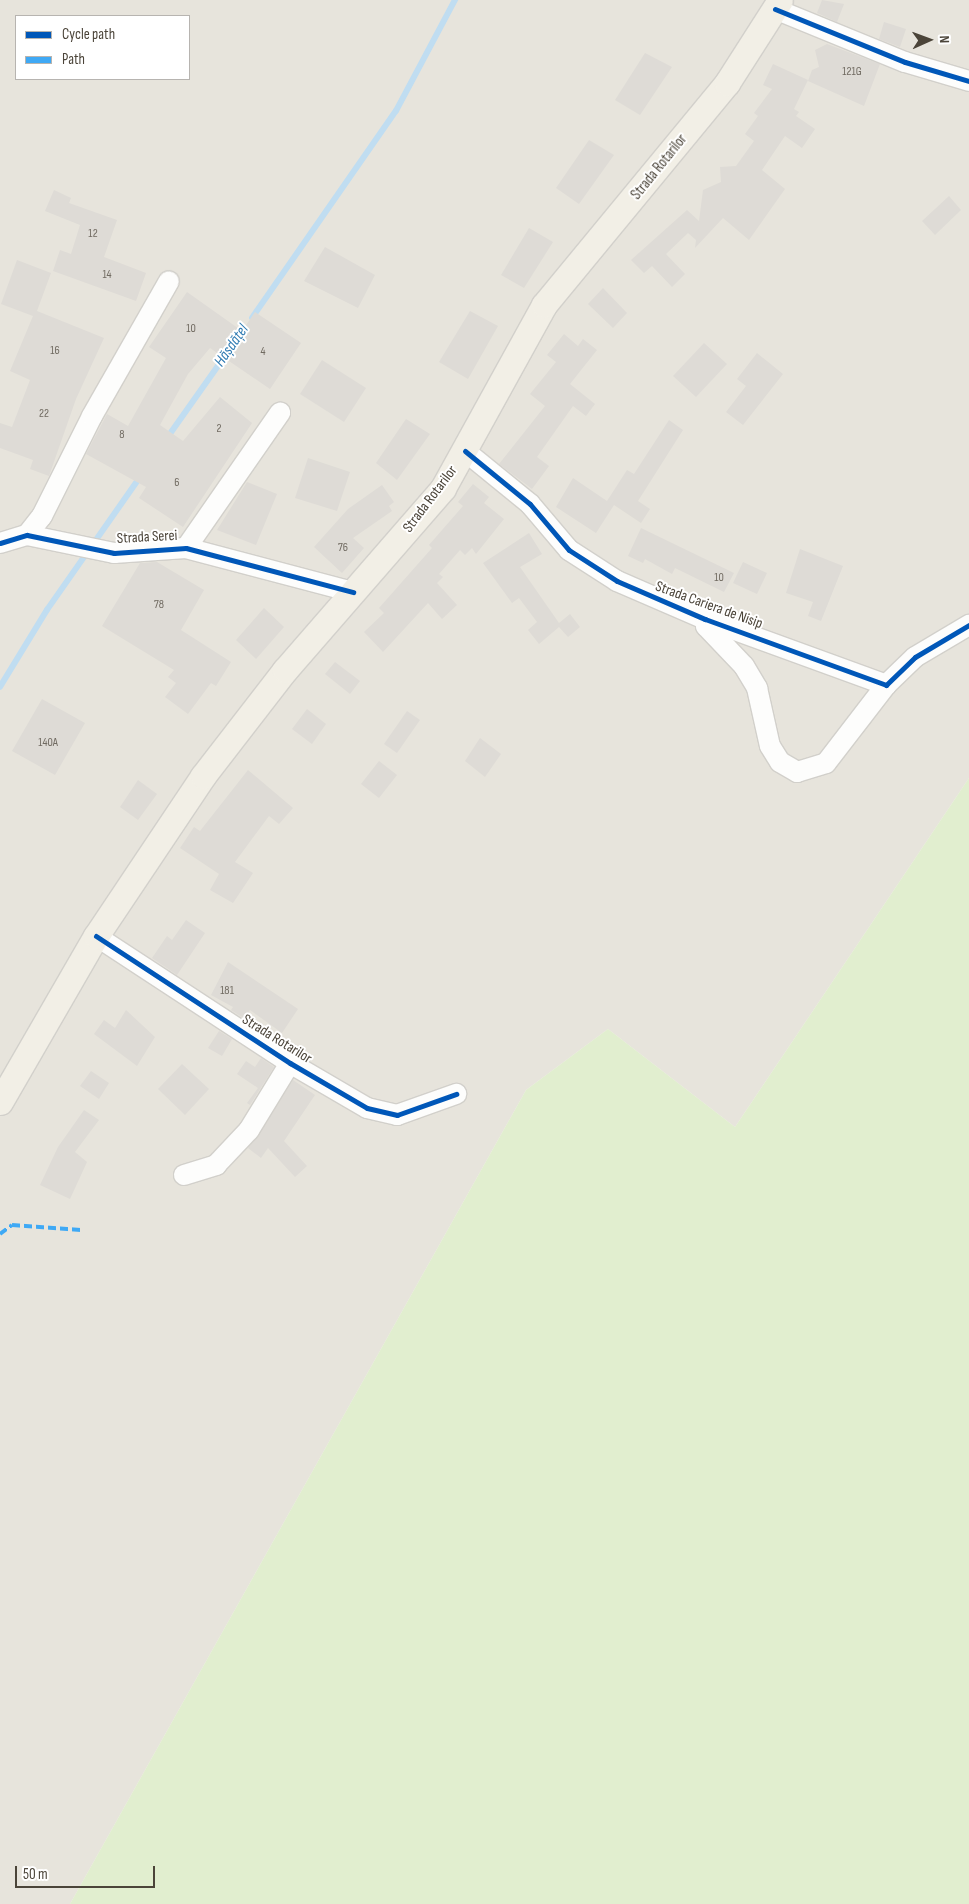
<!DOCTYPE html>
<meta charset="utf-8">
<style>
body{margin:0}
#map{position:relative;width:969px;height:1904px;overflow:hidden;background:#f4f2ee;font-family:"Sofia Sans Condensed",sans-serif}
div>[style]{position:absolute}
.residential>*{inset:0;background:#e7e4dc}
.green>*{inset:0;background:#e1eecf}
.stream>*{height:5.5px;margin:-2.75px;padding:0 2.75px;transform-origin:2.75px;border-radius:2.75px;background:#c0ddf1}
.building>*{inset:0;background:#dedbd6}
.roads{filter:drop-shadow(1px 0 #d2d0cb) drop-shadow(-1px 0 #d2d0cb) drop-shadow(0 1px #d2d0cb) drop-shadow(0 -1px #d2d0cb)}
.minor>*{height:20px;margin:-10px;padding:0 10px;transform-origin:10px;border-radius:10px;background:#fdfdfc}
.major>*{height:25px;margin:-12.5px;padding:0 12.5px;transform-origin:12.5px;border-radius:12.5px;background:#f2efe6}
.quiet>*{height:4px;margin-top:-2px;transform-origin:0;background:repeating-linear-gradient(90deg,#3fa9f5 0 8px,transparent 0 12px)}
.cycleway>*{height:5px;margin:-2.5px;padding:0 2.5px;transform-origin:2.5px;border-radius:2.5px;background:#0057b8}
span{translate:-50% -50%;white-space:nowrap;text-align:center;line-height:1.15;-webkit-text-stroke:4px #fff;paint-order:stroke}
.number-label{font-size:12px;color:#706a61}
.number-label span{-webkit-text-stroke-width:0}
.street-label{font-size:15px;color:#4b4439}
.water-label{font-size:16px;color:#2e7ab2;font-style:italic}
.legend{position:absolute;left:15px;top:15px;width:175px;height:65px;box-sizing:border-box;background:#fff;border:1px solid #b7b4b0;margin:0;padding:6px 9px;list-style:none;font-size:15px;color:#4b4439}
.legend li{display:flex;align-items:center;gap:10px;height:25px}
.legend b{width:25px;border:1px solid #b7b4b0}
.north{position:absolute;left:904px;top:15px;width:50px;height:50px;-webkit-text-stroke:4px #fff;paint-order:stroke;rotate:88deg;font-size:14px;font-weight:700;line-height:20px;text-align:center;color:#4b4439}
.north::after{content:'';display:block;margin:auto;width:18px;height:22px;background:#4b4439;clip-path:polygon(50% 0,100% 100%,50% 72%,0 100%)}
.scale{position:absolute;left:15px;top:1866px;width:140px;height:22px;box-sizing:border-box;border:2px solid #4b4439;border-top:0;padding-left:6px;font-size:15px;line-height:18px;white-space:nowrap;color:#4b4439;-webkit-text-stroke:4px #fff;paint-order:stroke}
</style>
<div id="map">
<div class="residential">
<i style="clip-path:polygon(evenodd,0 0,969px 0,969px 778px,735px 1127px,608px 1029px,526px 1090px,70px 1904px,0 1904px,0 0,16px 16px,189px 16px,189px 79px,16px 79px,16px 16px)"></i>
</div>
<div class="green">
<i style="clip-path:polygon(969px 778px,969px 1904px,70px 1904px,526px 1090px,608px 1029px,735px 1127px)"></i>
</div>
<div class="stream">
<i style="left:252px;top:318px;width:252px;rotate:-55.2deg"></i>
<i style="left:396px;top:111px;width:126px;rotate:-62deg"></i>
<i style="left:167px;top:438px;width:105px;rotate:-54.7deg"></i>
<i style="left:0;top:687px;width:90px;rotate:-58.6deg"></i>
<i style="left:47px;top:610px;width:162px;rotate:-55deg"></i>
</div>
<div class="building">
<i style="clip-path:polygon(822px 0,844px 4px,837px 22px,817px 13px)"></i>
<i style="clip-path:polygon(884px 22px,906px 29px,900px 47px,879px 39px)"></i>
<i style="clip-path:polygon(827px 44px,880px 64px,864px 106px,808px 81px,812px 70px,819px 67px,815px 50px)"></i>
<i style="clip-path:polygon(645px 53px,672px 67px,640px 115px,615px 100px)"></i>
<i style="clip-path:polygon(773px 64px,808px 80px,794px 109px,799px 112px,796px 116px,815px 129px,802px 148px,785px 136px,762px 170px,785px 189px,749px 240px,723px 218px,695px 248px,696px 240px,688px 233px,666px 254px,685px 274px,672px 287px,652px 266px,644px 273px,631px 260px,687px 210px,699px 221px,703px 190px,721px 182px,720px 167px,736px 166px,754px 141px,745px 134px,758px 116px,754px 113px,772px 89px,763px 85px)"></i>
<i style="clip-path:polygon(589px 140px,614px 155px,579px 204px,556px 188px)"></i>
<i style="clip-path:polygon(54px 190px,71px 198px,69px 203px,117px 220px,104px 257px,146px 273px,136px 301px,53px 271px,60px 250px,71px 254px,80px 225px,45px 211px)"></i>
<i style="clip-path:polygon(949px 196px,961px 210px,935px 235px,922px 221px)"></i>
<i style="clip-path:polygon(529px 228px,553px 242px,524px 288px,501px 275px)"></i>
<i style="clip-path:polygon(325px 247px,375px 275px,358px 308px,304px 281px)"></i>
<i style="clip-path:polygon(17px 260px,51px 273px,37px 311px,104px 338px,76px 399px,49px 476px,30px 469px,33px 460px,0 448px,0 423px,12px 427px,30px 380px,10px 371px,33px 316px,1px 304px)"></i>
<i style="clip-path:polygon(603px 288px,627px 313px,613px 328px,588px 304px)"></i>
<i style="clip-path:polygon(187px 292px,242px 331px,255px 312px,301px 343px,270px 389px,210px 348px,188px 374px,160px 425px,183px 441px,220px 397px,252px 423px,183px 527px,139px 498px,146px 487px,86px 454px,107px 414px,128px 426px,166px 358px,149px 347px)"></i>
<i style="clip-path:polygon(470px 311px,498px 326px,468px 379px,439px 362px)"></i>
<i style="clip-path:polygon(564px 334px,578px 346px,583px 339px,597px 350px,570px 384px,595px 404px,586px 416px,573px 406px,537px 457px,549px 466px,532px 489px,499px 464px,545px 406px,530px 394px,556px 362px,547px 355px)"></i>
<i style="clip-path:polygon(704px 343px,727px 364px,696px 397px,673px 376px)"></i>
<i style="clip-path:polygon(757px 353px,783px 374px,743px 425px,726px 412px,746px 386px,737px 379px)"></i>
<i style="clip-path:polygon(322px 360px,366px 388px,344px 422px,300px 394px)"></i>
<i style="clip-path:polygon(406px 419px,430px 434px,397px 480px,376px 463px)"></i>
<i style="clip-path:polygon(669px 420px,683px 430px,638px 501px,650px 509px,641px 523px,614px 505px,596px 533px,556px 507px,573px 478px,607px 501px,627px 470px,634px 474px)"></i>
<i style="clip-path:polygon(308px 458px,350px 472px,337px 511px,295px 498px)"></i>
<i style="clip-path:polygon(247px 482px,277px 494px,256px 545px,217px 530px)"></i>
<i style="clip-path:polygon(473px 484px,489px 497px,484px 503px,504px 519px,476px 554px,472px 548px,465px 555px,460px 550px,439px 574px,443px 577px,437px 583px,457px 605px,442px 619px,428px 603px,383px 652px,364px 632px,384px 613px,379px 608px,432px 548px,429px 545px,463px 506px,458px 502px)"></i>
<i style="clip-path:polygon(382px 485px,394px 502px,389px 506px,392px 511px,353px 538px,364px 548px,342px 573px,314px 547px,348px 509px)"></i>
<i style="clip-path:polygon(641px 528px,734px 573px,724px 592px,675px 568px,672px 574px,645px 559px,643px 563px,628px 556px)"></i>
<i style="clip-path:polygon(529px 533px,542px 554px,520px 567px,559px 623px,570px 614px,580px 627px,568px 637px,559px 627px,539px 644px,528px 630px,537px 622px,519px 598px,512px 603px,483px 563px)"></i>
<i style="clip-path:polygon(800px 549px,843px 566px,821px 621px,808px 616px,813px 602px,786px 593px)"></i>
<i style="clip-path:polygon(157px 562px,204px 590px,181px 630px,231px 662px,216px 686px,211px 683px,188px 714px,165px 697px,176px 683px,168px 677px,174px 670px,102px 626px,140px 563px)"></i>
<i style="clip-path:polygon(743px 562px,767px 573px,757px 594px,733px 583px)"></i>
<i style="clip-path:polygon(264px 608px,284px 627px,256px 659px,236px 640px)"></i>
<i style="clip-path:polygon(335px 662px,360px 681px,350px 694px,325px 674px)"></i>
<i style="clip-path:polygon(42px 699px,85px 723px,55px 775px,12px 751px)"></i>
<i style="clip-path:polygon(307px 709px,326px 724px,312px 744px,292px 729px)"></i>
<i style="clip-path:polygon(407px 711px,420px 720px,397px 753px,384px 744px)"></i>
<i style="clip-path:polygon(480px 738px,501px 754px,485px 777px,465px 761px)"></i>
<i style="clip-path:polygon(379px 761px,397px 775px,379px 798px,361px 784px)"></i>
<i style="clip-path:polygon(248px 770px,293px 808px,279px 824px,269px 816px,235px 862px,253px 873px,233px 903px,210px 890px,219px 874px,180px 848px,194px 827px,200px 831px)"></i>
<i style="clip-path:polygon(138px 780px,157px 794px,138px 820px,120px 807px)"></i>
<i style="clip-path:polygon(186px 920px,205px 933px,177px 975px,152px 958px,167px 936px,172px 940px)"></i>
<i style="clip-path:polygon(228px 962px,298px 1009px,282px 1033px,250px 1010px,245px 1019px,231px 1010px,233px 1007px,211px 995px)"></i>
<i style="clip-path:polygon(126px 1010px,155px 1037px,137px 1066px,94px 1034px,104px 1020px,115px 1028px)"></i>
<i style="clip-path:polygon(219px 1031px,232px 1039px,222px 1056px,208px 1048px)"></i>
<i style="clip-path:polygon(261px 1058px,274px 1067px,250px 1105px,247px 1103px,258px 1088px,237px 1074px,246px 1061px,255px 1067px)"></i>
<i style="clip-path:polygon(182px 1064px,209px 1089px,185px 1115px,158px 1089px)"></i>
<i style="clip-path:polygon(91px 1071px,109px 1083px,99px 1099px,80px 1086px)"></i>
<i style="clip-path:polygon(293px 1080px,315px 1095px,284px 1141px,307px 1166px,295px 1177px,268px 1148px,261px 1158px,248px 1148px)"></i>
<i style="clip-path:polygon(84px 1110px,99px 1120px,75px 1152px,87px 1162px,70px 1199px,40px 1185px,58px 1147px)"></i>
</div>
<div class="roads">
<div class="minor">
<i style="left:775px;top:9px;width:140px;rotate:22.2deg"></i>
<i style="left:905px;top:62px;width:67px;rotate:16.5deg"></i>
<i style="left:465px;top:451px;width:84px;rotate:39.2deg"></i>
<i style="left:530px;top:504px;width:60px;rotate:49.7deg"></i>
<i style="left:569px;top:550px;width:57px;rotate:32.9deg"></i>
<i style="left:617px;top:581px;width:96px;rotate:23.4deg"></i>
<i style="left:705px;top:619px;width:193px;rotate:20deg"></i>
<i style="left:886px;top:685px;width:40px;rotate:-44deg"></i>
<i style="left:915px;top:657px;width:63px;rotate:-30.7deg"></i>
<i style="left:27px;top:535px;width:24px;rotate:-52deg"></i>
<i style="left:42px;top:516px;width:112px;rotate:-63.4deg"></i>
<i style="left:92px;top:416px;width:155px;rotate:-60.3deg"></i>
<i style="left:0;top:543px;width:28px;rotate:-17deg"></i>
<i style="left:27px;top:535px;width:89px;rotate:11.7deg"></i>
<i style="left:114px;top:553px;width:72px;rotate:-4deg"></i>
<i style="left:186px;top:548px;width:173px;rotate:14.8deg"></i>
<i style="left:186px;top:548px;width:165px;rotate:-55.2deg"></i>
<i style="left:705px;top:619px;width:7px;rotate:82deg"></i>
<i style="left:706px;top:626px;width:55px;rotate:46.5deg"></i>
<i style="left:744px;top:666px;width:26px;rotate:59deg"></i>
<i style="left:757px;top:688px;width:59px;rotate:77.4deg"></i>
<i style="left:770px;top:746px;width:19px;rotate:58deg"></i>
<i style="left:780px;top:762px;width:20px;rotate:30deg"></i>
<i style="left:797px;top:772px;width:30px;rotate:-17deg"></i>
<i style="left:826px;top:763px;width:98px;rotate:-52.4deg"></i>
<i style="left:96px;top:936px;width:232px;rotate:33.2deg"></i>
<i style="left:290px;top:1063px;width:89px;rotate:30.3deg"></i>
<i style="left:367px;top:1108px;width:31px;rotate:13deg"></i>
<i style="left:397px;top:1115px;width:63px;rotate:-19.6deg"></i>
<i style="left:184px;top:1175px;width:34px;rotate:-17deg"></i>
<i style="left:216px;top:1165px;width:48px;rotate:-46.7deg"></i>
<i style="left:249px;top:1130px;width:79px;rotate:-58.5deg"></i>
</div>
<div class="major">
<i style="left:0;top:1102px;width:192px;rotate:-60deg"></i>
<i style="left:96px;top:936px;width:192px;rotate:-56.2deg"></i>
<i style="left:203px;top:776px;width:134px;rotate:-52.3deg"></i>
<i style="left:285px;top:670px;width:241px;rotate:-49deg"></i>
<i style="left:443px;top:488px;width:209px;rotate:-61.1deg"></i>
<i style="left:544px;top:305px;width:288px;rotate:-50.5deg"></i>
<i style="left:727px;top:83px;width:98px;rotate:-57.4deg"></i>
</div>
</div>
<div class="quiet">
<i style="left:0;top:1234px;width:15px;rotate:-37deg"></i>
<i style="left:12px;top:1225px;width:69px;rotate:4.1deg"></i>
</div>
<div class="cycleway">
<i style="left:775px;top:9px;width:140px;rotate:22.2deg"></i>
<i style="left:905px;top:62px;width:67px;rotate:16.5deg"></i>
<i style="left:465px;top:451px;width:84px;rotate:39.2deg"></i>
<i style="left:530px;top:504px;width:60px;rotate:49.7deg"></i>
<i style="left:569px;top:550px;width:57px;rotate:32.9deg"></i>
<i style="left:617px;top:581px;width:96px;rotate:23.4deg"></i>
<i style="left:705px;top:619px;width:193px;rotate:20deg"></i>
<i style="left:886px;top:685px;width:40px;rotate:-44deg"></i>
<i style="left:915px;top:657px;width:63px;rotate:-30.7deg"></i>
<i style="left:0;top:543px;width:28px;rotate:-17deg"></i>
<i style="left:27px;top:535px;width:89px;rotate:11.7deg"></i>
<i style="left:114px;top:553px;width:72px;rotate:-4deg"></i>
<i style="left:186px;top:548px;width:173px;rotate:14.8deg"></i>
<i style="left:96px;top:936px;width:232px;rotate:33.2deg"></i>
<i style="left:290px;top:1063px;width:89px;rotate:30.3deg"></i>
<i style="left:367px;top:1108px;width:31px;rotate:13deg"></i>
<i style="left:397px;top:1115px;width:63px;rotate:-19.6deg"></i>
</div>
<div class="number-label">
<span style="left:852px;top:72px">121G</span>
<span style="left:93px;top:234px">12</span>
<span style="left:107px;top:275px">14</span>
<span style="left:191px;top:329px">10</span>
<span style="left:55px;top:351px">16</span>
<span style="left:263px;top:352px">4</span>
<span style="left:44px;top:414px">22</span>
<span style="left:219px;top:429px">2</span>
<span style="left:122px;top:435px">8</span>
<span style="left:177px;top:483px">6</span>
<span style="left:343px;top:548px">76</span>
<span style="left:719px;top:578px">10</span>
<span style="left:159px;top:605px">78</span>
<span style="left:48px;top:743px">140A</span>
<span style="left:227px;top:991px">181</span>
</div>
<div class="street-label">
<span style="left:659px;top:167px;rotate:-51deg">Strada Rotarilor</span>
<span style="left:430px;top:499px;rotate:-53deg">Strada Rotarilor</span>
<span style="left:147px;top:537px;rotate:-3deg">Strada Serei</span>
<span style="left:709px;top:605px;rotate:20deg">Strada Cariera de Nisip</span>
<span style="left:277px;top:1039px;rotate:32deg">Strada Rotarilor</span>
</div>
<div class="water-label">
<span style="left:232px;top:346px;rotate:-55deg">Hășdățel</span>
</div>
<ul class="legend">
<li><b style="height:6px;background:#0057b8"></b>Cycle path</li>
<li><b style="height:6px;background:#3fa9f5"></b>Path</li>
</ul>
<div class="north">N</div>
<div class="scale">50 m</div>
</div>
